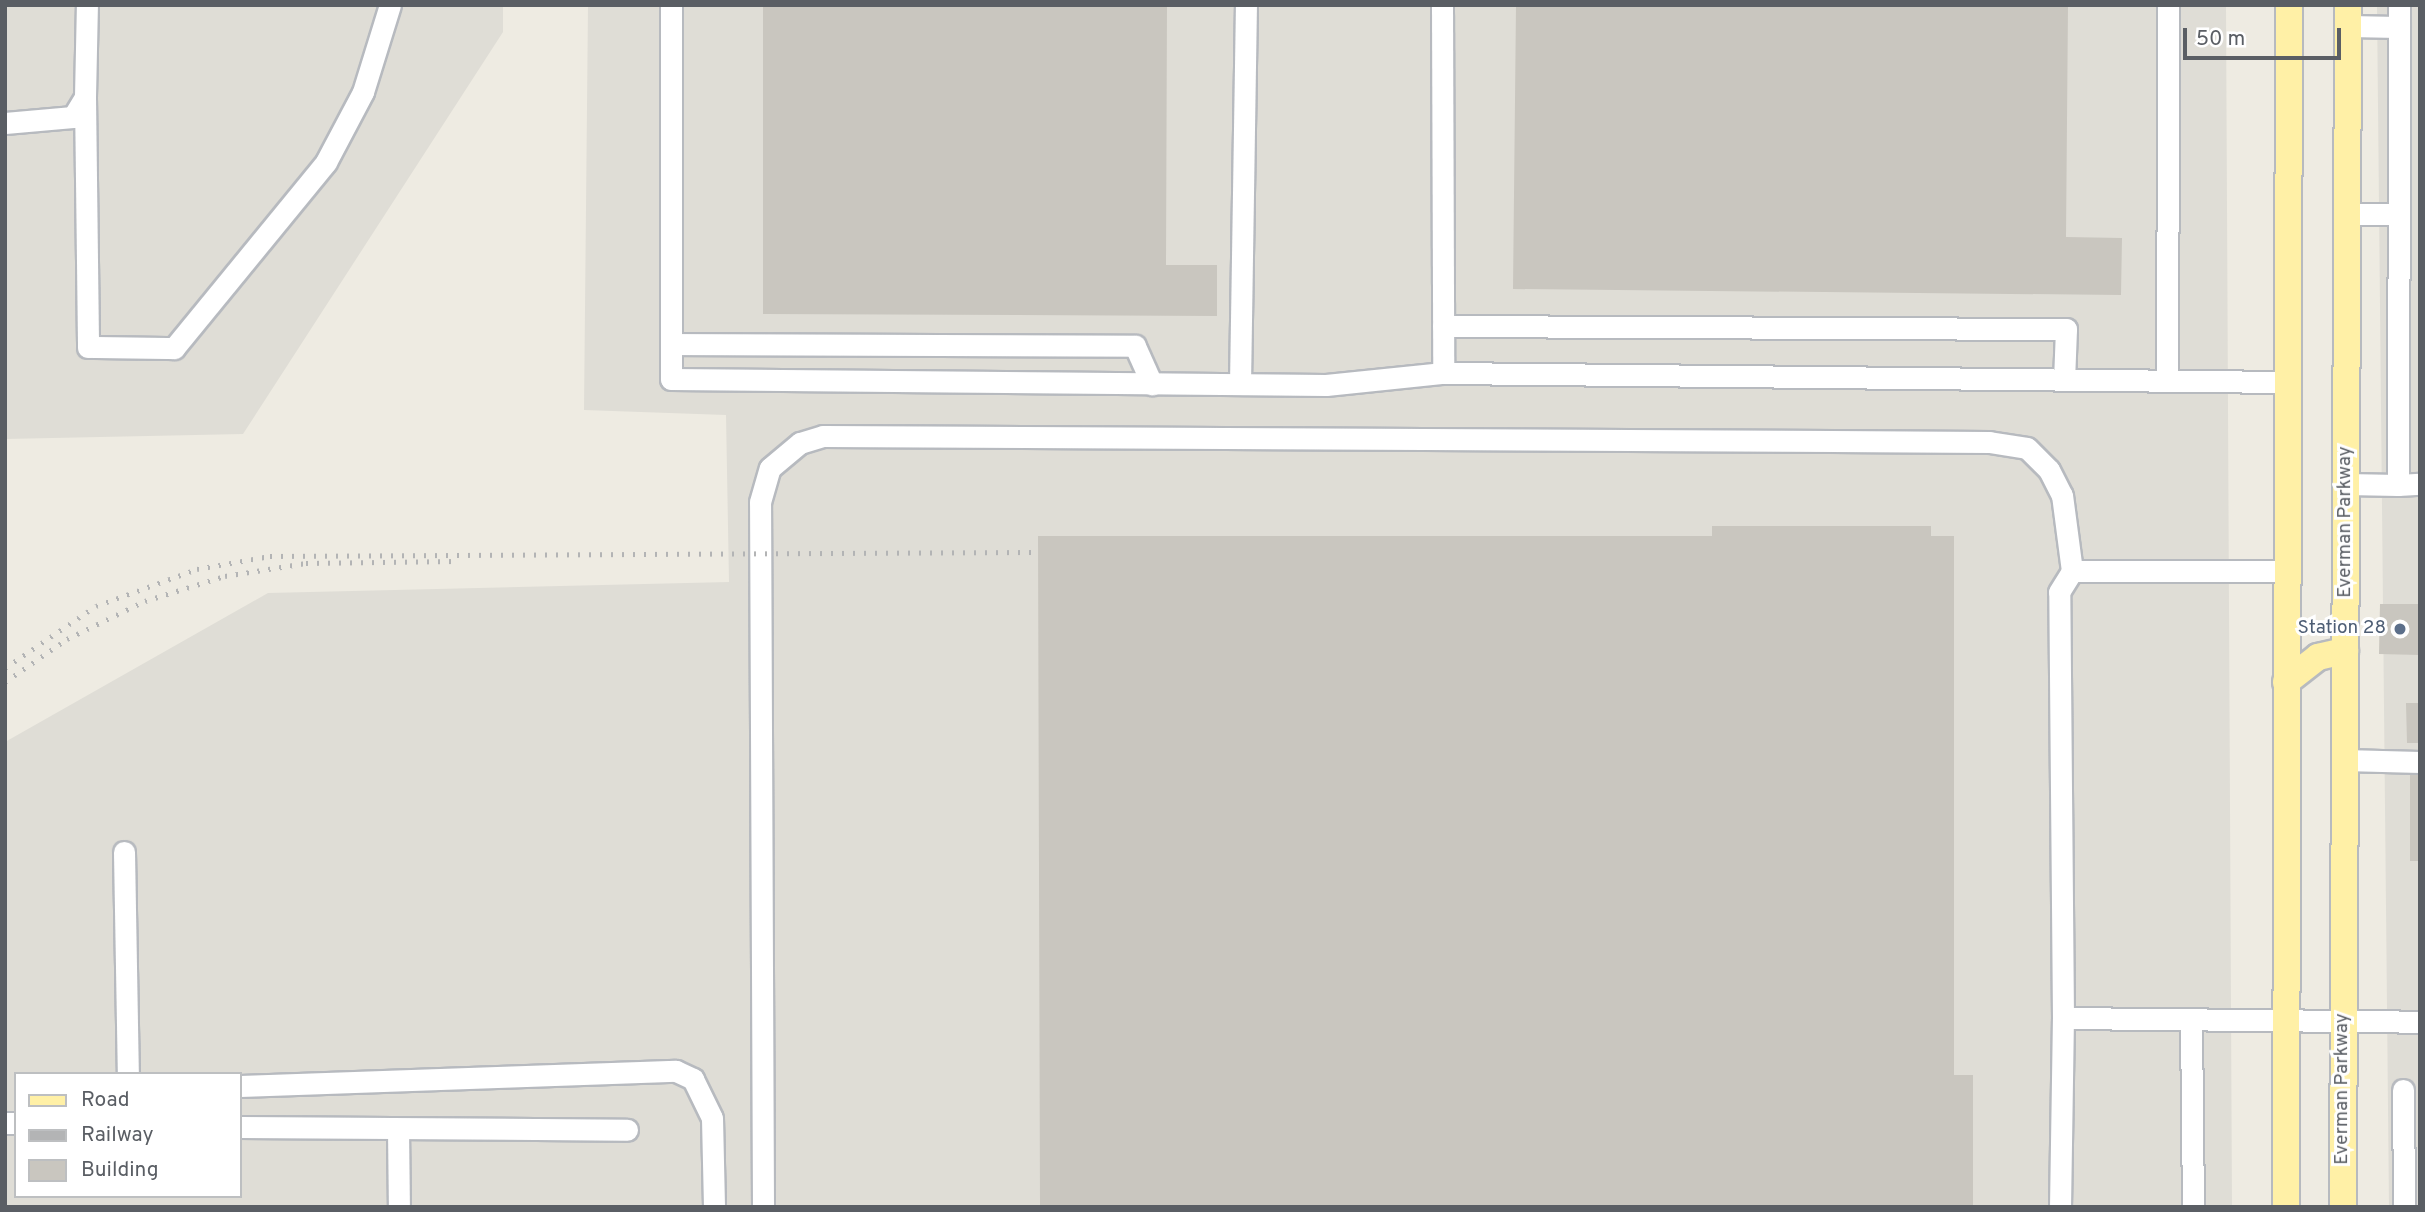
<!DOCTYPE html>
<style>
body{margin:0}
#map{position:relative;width:2425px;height:1212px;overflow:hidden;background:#eeebe2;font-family:Overpass,sans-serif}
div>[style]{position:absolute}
.industrial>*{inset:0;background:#dfddd6}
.building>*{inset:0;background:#c9c6bf}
.roads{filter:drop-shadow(2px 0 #b7babf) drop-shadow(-2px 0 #b7babf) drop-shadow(0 2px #b7babf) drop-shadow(0 -2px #b7babf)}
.minor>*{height:21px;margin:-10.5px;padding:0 10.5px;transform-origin:10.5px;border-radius:10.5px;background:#fff}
.major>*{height:26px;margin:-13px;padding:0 13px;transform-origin:13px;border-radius:13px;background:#fff0a6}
.rail>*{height:5px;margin-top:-2.5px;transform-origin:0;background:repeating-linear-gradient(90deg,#b3b4b5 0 2px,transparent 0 11px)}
.dots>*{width:19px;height:19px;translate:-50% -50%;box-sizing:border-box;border:4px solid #fff;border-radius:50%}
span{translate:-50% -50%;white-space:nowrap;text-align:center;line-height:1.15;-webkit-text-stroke:6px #fff;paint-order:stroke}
.street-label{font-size:19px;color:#5a5e64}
.service-label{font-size:19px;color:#4e5e75}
.right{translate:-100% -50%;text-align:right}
.frame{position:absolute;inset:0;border:7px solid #5a5e64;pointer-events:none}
.legend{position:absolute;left:14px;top:1072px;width:228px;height:126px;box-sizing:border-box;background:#fff;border:2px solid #bdbfc1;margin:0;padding:9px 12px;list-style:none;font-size:21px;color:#5a5e64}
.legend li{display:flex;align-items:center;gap:14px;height:35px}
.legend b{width:35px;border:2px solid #bdbfc1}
.scale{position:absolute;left:2183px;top:28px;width:158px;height:32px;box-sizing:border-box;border:4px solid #5a5e64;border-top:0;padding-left:9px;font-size:21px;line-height:24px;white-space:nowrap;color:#5a5e64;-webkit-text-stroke:5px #fff;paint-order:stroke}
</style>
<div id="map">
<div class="industrial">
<i style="clip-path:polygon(5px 5px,503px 5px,503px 32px,243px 434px,5px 439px)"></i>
<i style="clip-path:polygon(evenodd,588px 5px,2226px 5px,2232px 1207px,5px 1207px,5px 742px,268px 593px,729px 582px,726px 415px,584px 410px,588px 5px,16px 1074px,240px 1074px,240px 1196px,16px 1196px,16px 1074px)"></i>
<i style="clip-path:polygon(2377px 5px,2420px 5px,2420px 1207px,2389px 1207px)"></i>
</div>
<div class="building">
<i style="clip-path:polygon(763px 5px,1167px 5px,1166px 265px,1217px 265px,1217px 316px,763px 314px)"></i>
<i style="clip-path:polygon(1516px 5px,2068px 5px,2066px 237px,2122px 238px,2121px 295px,1513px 289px)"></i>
<i style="clip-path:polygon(1712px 526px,1931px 526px,1931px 536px,1954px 536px,1954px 1075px,1973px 1075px,1973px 1207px,1040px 1207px,1038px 536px,1712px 536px)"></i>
<i style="clip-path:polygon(2380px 604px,2420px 604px,2420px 655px,2379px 654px)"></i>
<i style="clip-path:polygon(2406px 703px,2420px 703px,2420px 743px,2407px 743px)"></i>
<i style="clip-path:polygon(2410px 771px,2420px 771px,2420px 861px,2410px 861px)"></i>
</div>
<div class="roads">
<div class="minor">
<i style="left:671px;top:5px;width:374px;rotate:90deg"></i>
<i style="left:671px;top:379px;width:655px;rotate:0.52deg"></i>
<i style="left:1326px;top:385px;width:118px;rotate:-5.9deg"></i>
<i style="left:1442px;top:5px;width:368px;rotate:89.8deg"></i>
<i style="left:1443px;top:373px;width:844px;rotate:0.61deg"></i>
<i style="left:2399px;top:5px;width:480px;rotate:90.1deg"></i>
<i style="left:2398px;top:485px;width:22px;rotate:-3deg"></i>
<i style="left:2348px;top:26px;width:51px;rotate:1.1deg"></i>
<i style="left:85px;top:97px;width:250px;rotate:89.3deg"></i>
<i style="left:88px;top:347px;width:86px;rotate:0.7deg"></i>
<i style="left:174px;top:348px;width:240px;rotate:-50.7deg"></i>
<i style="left:326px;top:162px;width:79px;rotate:-62.1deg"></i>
<i style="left:363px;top:92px;width:91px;rotate:-72.8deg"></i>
<i style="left:5px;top:123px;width:68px;rotate:-5deg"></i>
<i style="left:73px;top:117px;width:23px;rotate:-59deg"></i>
<i style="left:85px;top:97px;width:92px;rotate:-88.8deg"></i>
<i style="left:2347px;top:214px;width:52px"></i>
<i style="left:1443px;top:326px;width:623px;rotate:0.28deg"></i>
<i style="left:2066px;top:329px;width:51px;rotate:92.2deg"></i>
<i style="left:671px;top:344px;width:464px;rotate:0.2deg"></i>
<i style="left:1135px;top:346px;width:42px;rotate:65.9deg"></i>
<i style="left:2167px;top:381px;width:376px;rotate:-89.8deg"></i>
<i style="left:1240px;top:384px;width:379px;rotate:-89.1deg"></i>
<i style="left:2346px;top:484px;width:52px;rotate:1.1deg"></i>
<i style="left:2345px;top:760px;width:75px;rotate:1.5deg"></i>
<i style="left:124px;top:852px;width:222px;rotate:89deg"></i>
<i style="left:2063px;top:1018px;width:426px;rotate:-90.5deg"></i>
<i style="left:2059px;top:592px;width:25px;rotate:-58deg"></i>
<i style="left:2191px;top:1020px;width:187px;rotate:89.4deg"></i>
<i style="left:240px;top:1086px;width:436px;rotate:-2deg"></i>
<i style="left:676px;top:1071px;width:19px;rotate:25deg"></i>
<i style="left:693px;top:1079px;width:43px;rotate:64deg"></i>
<i style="left:712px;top:1118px;width:89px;rotate:88.7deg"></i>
<i style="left:2403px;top:1090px;width:117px;rotate:89.5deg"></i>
<i style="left:5px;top:1123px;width:11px"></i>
<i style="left:240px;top:1127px;width:387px;rotate:0.4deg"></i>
<i style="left:398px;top:1130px;width:77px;rotate:89.3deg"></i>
<i style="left:763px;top:1207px;width:705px;rotate:-90.24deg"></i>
<i style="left:760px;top:502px;width:35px;rotate:-74deg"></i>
<i style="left:770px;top:468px;width:39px;rotate:-40deg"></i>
<i style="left:800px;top:443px;width:24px;rotate:-17deg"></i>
<i style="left:823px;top:436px;width:1166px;rotate:0.29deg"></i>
<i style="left:1989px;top:442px;width:38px;rotate:9deg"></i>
<i style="left:2027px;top:448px;width:31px;rotate:45deg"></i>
<i style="left:2049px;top:470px;width:28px;rotate:63deg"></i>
<i style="left:2062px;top:495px;width:77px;rotate:82.5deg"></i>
<i style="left:2072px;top:571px;width:215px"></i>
<i style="left:2060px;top:1207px;width:189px;rotate:-89.1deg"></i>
<i style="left:2063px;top:1018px;width:357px;rotate:0.6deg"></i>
</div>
<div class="major">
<i style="left:2286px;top:682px;width:41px;rotate:-38deg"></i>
<i style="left:2318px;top:657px;width:28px;rotate:-13deg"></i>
<i style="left:2286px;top:1207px;width:1202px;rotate:-89.86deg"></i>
<i style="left:2343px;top:1207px;width:1202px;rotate:-89.76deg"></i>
</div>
</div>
<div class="rail">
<i style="left:5px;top:668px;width:110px;rotate:-34.3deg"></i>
<i style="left:96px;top:606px;width:108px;rotate:-20.1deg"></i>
<i style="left:197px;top:569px;width:74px;rotate:-10.1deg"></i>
<i style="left:270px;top:556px;width:764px;rotate:-0.3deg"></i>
<i style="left:5px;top:682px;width:75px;rotate:-34.7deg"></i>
<i style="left:67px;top:639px;width:87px;rotate:-26deg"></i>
<i style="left:145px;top:601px;width:84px;rotate:-17.4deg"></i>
<i style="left:225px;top:576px;width:82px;rotate:-9.1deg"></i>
<i style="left:306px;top:563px;width:151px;rotate:-0.8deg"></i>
</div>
<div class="dots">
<i style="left:2400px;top:629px;background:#5c6f8a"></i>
</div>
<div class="street-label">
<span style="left:2346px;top:522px;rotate:-90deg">Everman Parkway</span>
<span style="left:2343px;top:1089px;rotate:-90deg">Everman Parkway</span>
</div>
<div class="service-label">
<span class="right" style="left:2386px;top:629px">Station 28</span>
</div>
<div class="frame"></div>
<ul class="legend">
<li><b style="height:9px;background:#fff0a6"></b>Road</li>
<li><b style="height:9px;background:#b3b4b5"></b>Railway</li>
<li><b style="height:19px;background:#c9c6bf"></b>Building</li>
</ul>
<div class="scale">50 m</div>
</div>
